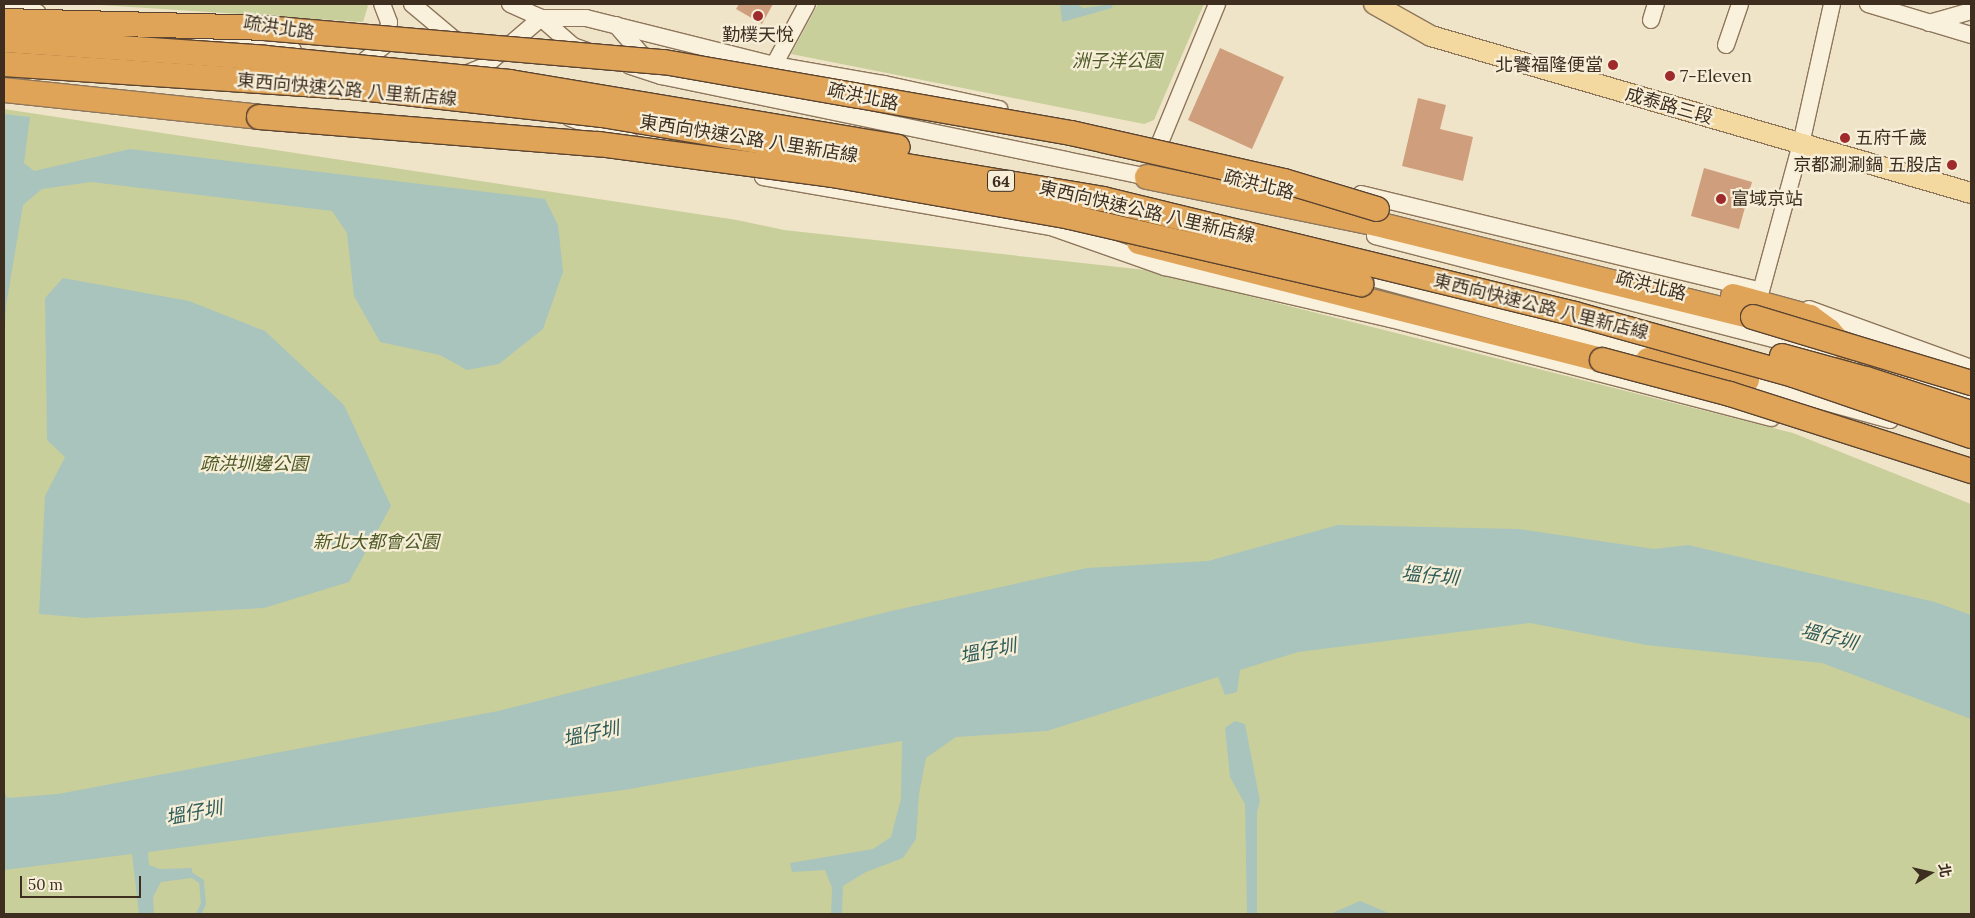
<!DOCTYPE html>
<meta charset="utf-8">
<style>
body{margin:0}
#map{position:relative;width:1975px;height:918px;overflow:hidden;background:#f0e4c8;font-family:Lora,"Noto Sans TC",serif}
div>[style]{position:absolute}
.green>*{inset:0;background:#c9cf9b}
.water>*{inset:0;background:#a9c4bc}
.stream>*{height:5px;margin:-2.5px;padding:0 2.5px;transform-origin:2.5px;border-radius:2.5px;background:#a9c4bc}
.building>*{inset:0;background:#cf9f7d}
.roads{filter:drop-shadow(1px 0 #8d765c) drop-shadow(-1px 0 #8d765c) drop-shadow(0 1px #8d765c) drop-shadow(0 -1px #8d765c)}
.minor>*{height:16px;margin:-8px;padding:0 8px;transform-origin:8px;border-radius:8px;background:#faf1dc}
.major>*{height:20px;margin:-10px;padding:0 10px;transform-origin:10px;border-radius:10px;background:#f3d9a0}
.highway>*{height:24px;margin:-12px;padding:0 12px;transform-origin:12px;border-radius:12px;background:#e0a458}
.bridges{filter:drop-shadow(1px 0 #5b4430) drop-shadow(-1px 0 #5b4430) drop-shadow(0 1px #5b4430) drop-shadow(0 -1px #5b4430)}
.highway-bridge>*{height:24px;margin:-12px;padding:0 12px;transform-origin:12px;border-radius:12px;background:#e0a458}
.dots>*{width:14px;height:14px;translate:-50% -50%;box-sizing:border-box;border:2px solid #f7eed8;border-radius:50%}
span{translate:-50% -50%;white-space:nowrap;text-align:center;line-height:1.15;-webkit-text-stroke:4.5px #f7eed8;paint-order:stroke}
.shield-label span{padding:1px 4px;background:#f7eed8;border:1px solid;border-radius:4px;-webkit-text-stroke-width:0}
.shield-label{font-size:16px;color:#3d2e20;font-weight:700}
.street-label{font-size:18px;color:#3d2e20}
.poi-label{font-size:18px;color:#3d2e20}
.right{translate:-100% -50%;text-align:right}
.left{translate:0 -50%;text-align:left}
.park-label{font-size:18px;color:#4d5a26;font-style:italic}
.water-label{font-size:19px;color:#2f5d5a;font-style:italic}
.frame{position:absolute;inset:0;border:5px solid #3d2e20;pointer-events:none}
.north{position:absolute;left:1905px;top:848px;width:50px;height:50px;-webkit-text-stroke:4px #f7eed8;paint-order:stroke;rotate:80deg;font-size:14px;font-weight:700;line-height:20px;text-align:center;color:#3d2e20}
.north::after{content:'';display:block;margin:auto;width:18px;height:22px;background:#3d2e20;clip-path:polygon(50% 0,100% 100%,50% 72%,0 100%)}
.scale{position:absolute;left:20px;top:876px;width:121px;height:22px;box-sizing:border-box;border:2px solid #3d2e20;border-top:0;padding-left:6px;font-size:15px;line-height:18px;white-space:nowrap;color:#3d2e20;-webkit-text-stroke:4px #f7eed8;paint-order:stroke}
</style>
<div id="map">
<div class="green">
<i style="clip-path:polygon(84px 4px,366px 4px,368px 6px,363px 22px)"></i>
<i style="clip-path:polygon(818px 4px,1204px 4px,1154px 120px,1144px 124px,791px 54px)"></i>
<i style="clip-path:polygon(4px 109px,737px 220px,784px 230px,1146px 270px,1793px 433px,1971px 504px,1971px 914px,4px 914px)"></i>
</div>
<div class="water">
<i style="clip-path:polygon(1060px 4px,1077px 4px,1083px 8px,1113px 4px,1112px 8px,1062px 22px)"></i>
<i style="clip-path:polygon(4px 114px,30px 117px,24px 163px,34px 171px,130px 149px,545px 199px,558px 225px,563px 272px,543px 329px,499px 364px,467px 370px,440px 355px,380px 342px,354px 296px,347px 233px,332px 211px,91px 182px,42px 189px,23px 205px,6px 306px,4px 343px)"></i>
<i style="clip-path:polygon(63px 278px,189px 301px,265px 331px,344px 405px,391px 506px,349px 582px,264px 608px,86px 618px,39px 614px,45px 496px,65px 457px,47px 440px,45px 298px)"></i>
<i style="clip-path:polygon(1338px 525px,1519px 529px,1654px 549px,1688px 545px,1935px 602px,1971px 615px,1971px 719px,1822px 663px,1646px 645px,1530px 623px,1298px 652px,1240px 670px,1237px 692px,1225px 695px,1218px 677px,1047px 731px,956px 737px,926px 758px,919px 794px,916px 839px,903px 858px,866px 872px,843px 886px,842px 914px,831px 914px,832px 888px,825px 870px,792px 872px,790px 863px,873px 849px,891px 837px,901px 799px,902px 741px,624px 790px,148px 852px,149px 865px,160px 869px,192px 868px,192px 878px,161px 882px,153px 897px,154px 914px,139px 914px,132px 854px,4px 870px,4px 791px,7px 798px,58px 794px,498px 711px,891px 611px,1087px 568px,1208px 561px)"></i>
<i style="clip-path:polygon(1235px 721px,1245px 724px,1260px 801px,1257px 812px,1257px 914px,1247px 914px,1245px 804px,1230px 777px,1225px 728px)"></i>
<i style="clip-path:polygon(1360px 901px,1391px 914px,1330px 914px)"></i>
</div>
<div class="stream">
<i style="left:192px;top:875px;width:11px;rotate:34deg"></i>
<i style="left:201px;top:881px;width:22px;rotate:85deg"></i>
<i style="left:203px;top:903px;width:12px;rotate:114deg"></i>
</div>
<div class="building">
<i style="clip-path:polygon(739px 4px,773px 4px,762px 24px,736px 9px)"></i>
<i style="clip-path:polygon(1220px 48px,1284px 77px,1252px 149px,1188px 120px)"></i>
<i style="clip-path:polygon(1418px 98px,1446px 105px,1440px 129px,1473px 137px,1463px 181px,1402px 166px)"></i>
<i style="clip-path:polygon(1704px 168px,1752px 182px,1739px 229px,1691px 216px)"></i>
</div>
<div class="roads">
<div class="minor">
<i style="left:6px;top:4px;width:4px;rotate:117deg"></i>
<i style="left:4px;top:8px;width:34px;rotate:8deg"></i>
<i style="left:412px;top:4px;width:64px;rotate:39.9deg"></i>
<i style="left:510px;top:4px;width:34px;rotate:24deg"></i>
<i style="left:541px;top:18px;width:43px;rotate:41.2deg"></i>
<i style="left:573px;top:46px;width:15px;rotate:20deg"></i>
<i style="left:1868px;top:4px;width:108px;rotate:16.8deg"></i>
<i style="left:1651px;top:20px;width:17px;rotate:-73deg"></i>
<i style="left:1929px;top:23px;width:44px;rotate:-15.9deg"></i>
<i style="left:616px;top:25px;width:50px;rotate:49deg"></i>
<i style="left:198px;top:35px;width:96px;rotate:9deg"></i>
<i style="left:1726px;top:45px;width:43px;rotate:-71.1deg"></i>
<i style="left:363px;top:62px;width:29px;rotate:-38deg"></i>
<i style="left:386px;top:44px;width:22px;rotate:-82deg"></i>
<i style="left:389px;top:22px;width:19px;rotate:-111deg"></i>
<i style="left:774px;top:65px;width:69px;rotate:-61.6deg"></i>
<i style="left:630px;top:66px;width:33px;rotate:18deg"></i>
<i style="left:661px;top:76px;width:508px;rotate:11.71deg"></i>
<i style="left:463px;top:75px;width:24px;rotate:-22deg"></i>
<i style="left:485px;top:66px;width:74px;rotate:-40.6deg"></i>
<i style="left:541px;top:18px;width:45px"></i>
<i style="left:586px;top:18px;width:194px;rotate:14deg"></i>
<i style="left:774px;top:65px;width:112px;rotate:9.8deg"></i>
<i style="left:884px;top:84px;width:118px;rotate:12.3deg"></i>
<i style="left:570px;top:118px;width:65px;rotate:20.7deg"></i>
<i style="left:1159px;top:145px;width:152px;rotate:-67.6deg"></i>
<i style="left:763px;top:177px;width:295px;rotate:9.9deg"></i>
<i style="left:1054px;top:228px;width:118px;rotate:19.4deg"></i>
<i style="left:1165px;top:267px;width:232px;rotate:13deg"></i>
<i style="left:1391px;top:319px;width:393px;rotate:14.6deg"></i>
<i style="left:1361px;top:194px;width:403px;rotate:13.6deg"></i>
<i style="left:1375px;top:236px;width:493px;rotate:14.5deg"></i>
<i style="left:1350px;top:272px;width:323px;rotate:15.2deg"></i>
<i style="left:1761px;top:291px;width:152px;rotate:-74.8deg"></i>
<i style="left:1801px;top:144px;width:143px;rotate:-77.5deg"></i>
<i style="left:1809px;top:309px;width:172px;rotate:20deg"></i>
<i style="left:1738px;top:378px;width:158px;rotate:15.4deg"></i>
<i style="left:1916px;top:378px;width:58px;rotate:18.1deg"></i>
</div>
<div class="major">
<i style="left:1374px;top:4px;width:65px;rotate:29.3deg"></i>
<i style="left:1431px;top:36px;width:562px;rotate:16.21deg"></i>
</div>
<div class="highway">
<i style="left:4px;top:90px;width:256px;rotate:6deg"></i>
<i style="left:1147px;top:177px;width:231px;rotate:11.5deg"></i>
<i style="left:1373px;top:223px;width:391px;rotate:13.9deg"></i>
<i style="left:1139px;top:242px;width:478px;rotate:14.3deg"></i>
<i style="left:1733px;top:296px;width:80px;rotate:15.3deg"></i>
<i style="left:1810px;top:317px;width:24px;rotate:36deg"></i>
<i style="left:1829px;top:331px;width:25px;rotate:48deg"></i>
<i style="left:1648px;top:360px;width:101px;rotate:11.4deg"></i>
</div>
</div>
<div class="bridges">
<div class="highway-bridge">
<i style="left:4px;top:21px;width:260px;rotate:1.5deg"></i>
<i style="left:264px;top:28px;width:401px;rotate:4.9deg"></i>
<i style="left:664px;top:62px;width:413px;rotate:9.9deg"></i>
<i style="left:1071px;top:133px;width:218px;rotate:12.7deg"></i>
<i style="left:1284px;top:181px;width:97px;rotate:16.8deg"></i>
<i style="left:4px;top:40px;width:262px;rotate:3.9deg"></i>
<i style="left:265px;top:58px;width:246px;rotate:5.6deg"></i>
<i style="left:510px;top:82px;width:393px;rotate:9.5deg"></i>
<i style="left:4px;top:64px;width:358px;rotate:3.8deg"></i>
<i style="left:361px;top:88px;width:243px;rotate:6.4deg"></i>
<i style="left:602px;top:115px;width:508px;rotate:9.52deg"></i>
<i style="left:1103px;top:199px;width:486px;rotate:13.7deg"></i>
<i style="left:1575px;top:314px;width:226px;rotate:15.6deg"></i>
<i style="left:1793px;top:375px;width:188px;rotate:18.9deg"></i>
<i style="left:259px;top:117px;width:340px;rotate:4.6deg"></i>
<i style="left:598px;top:144px;width:237px;rotate:7.5deg"></i>
<i style="left:833px;top:175px;width:241px;rotate:10deg"></i>
<i style="left:1070px;top:217px;width:299px;rotate:13deg"></i>
<i style="left:1753px;top:317px;width:228px;rotate:16.8deg"></i>
<i style="left:1782px;top:356px;width:87px;rotate:15.3deg"></i>
<i style="left:1866px;top:379px;width:110px;rotate:17.9deg"></i>
<i style="left:1602px;top:360px;width:132px;rotate:14.9deg"></i>
<i style="left:1730px;top:394px;width:253px;rotate:17.7deg"></i>
</div>
</div>
<div class="dots">
<i style="left:758px;top:16px;background:#9e2a2b"></i>
<i style="left:1613px;top:65px;background:#9e2a2b"></i>
<i style="left:1670px;top:76px;background:#9e2a2b"></i>
<i style="left:1845px;top:138px;background:#9e2a2b"></i>
<i style="left:1952px;top:165px;background:#9e2a2b"></i>
<i style="left:1721px;top:199px;background:#9e2a2b"></i>
</div>
<div class="shield-label">
<span style="left:1001px;top:181px">64</span>
</div>
<div class="street-label">
<span style="left:279px;top:28px;rotate:9deg">疏洪北路</span>
<span style="left:347px;top:90px;rotate:5deg">東西向快速公路 八里新店線</span>
<span style="left:863px;top:97px;rotate:12deg">疏洪北路</span>
<span style="left:1669px;top:106px;rotate:16deg">成泰路三段</span>
<span style="left:749px;top:139px;rotate:9deg">東西向快速公路 八里新店線</span>
<span style="left:1259px;top:185px;rotate:14deg">疏洪北路</span>
<span style="left:1147px;top:212px;rotate:13deg">東西向快速公路 八里新店線</span>
<span style="left:1651px;top:286px;rotate:14deg">疏洪北路</span>
<span style="left:1541px;top:307px;rotate:14deg">東西向快速公路 八里新店線</span>
</div>
<div class="poi-label">
<span style="left:758px;top:35px">勤樸天悅</span>
<span class="right" style="left:1603px;top:65px">北饕福隆便當</span>
<span class="left" style="left:1680px;top:76px">7-Eleven</span>
<span class="left" style="left:1855px;top:138px">五府千歲</span>
<span class="right" style="left:1942px;top:165px">京都涮涮鍋 五股店</span>
<span class="left" style="left:1731px;top:199px">富域京站</span>
</div>
<div class="park-label">
<span style="left:1117px;top:61px">洲子洋公園</span>
<span style="left:254px;top:464px">疏洪圳邊公園</span>
<span style="left:376px;top:542px">新北大都會公園</span>
</div>
<div class="water-label">
<span style="left:1430px;top:576px;rotate:5deg">塭仔圳</span>
<span style="left:1829px;top:637px;rotate:14deg">塭仔圳</span>
<span style="left:988px;top:651px;rotate:-11deg">塭仔圳</span>
<span style="left:591px;top:734px;rotate:-12deg">塭仔圳</span>
<span style="left:194px;top:813px;rotate:-11deg">塭仔圳</span>
</div>
<div class="frame"></div>
<div class="north">北</div>
<div class="scale">50 m</div>
</div>
